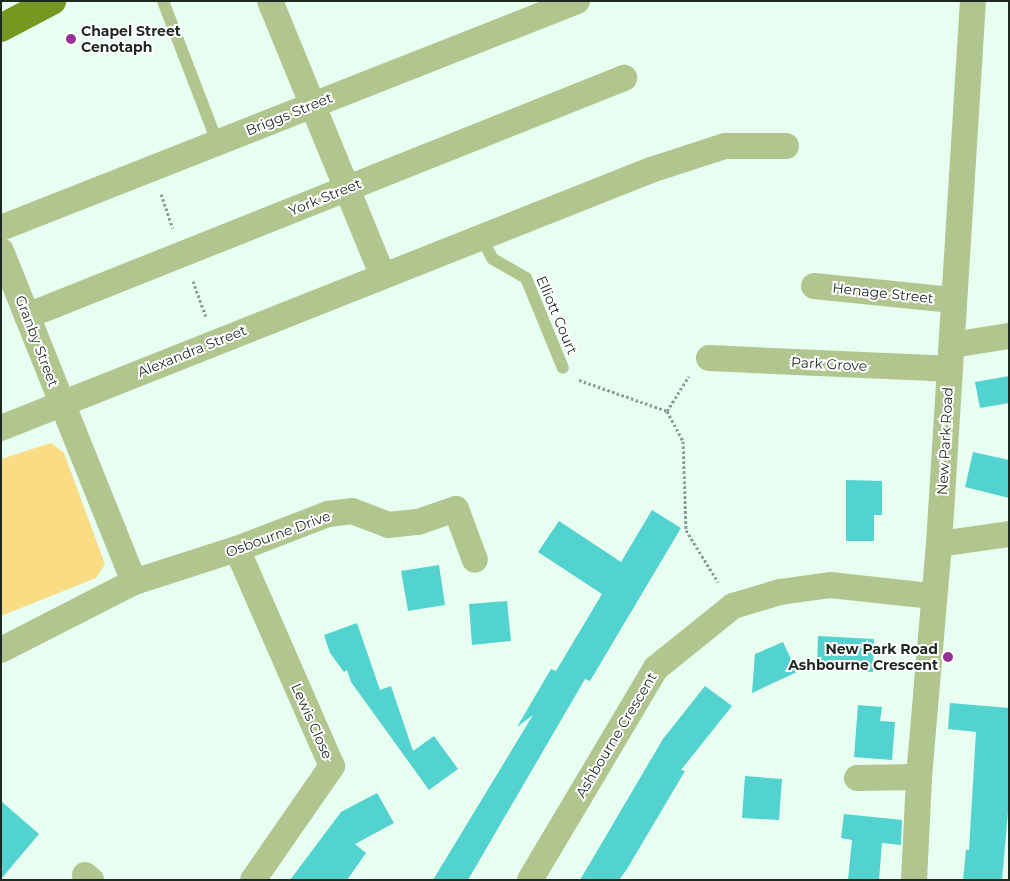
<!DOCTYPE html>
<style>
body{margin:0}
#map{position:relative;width:1010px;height:881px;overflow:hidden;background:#e7fef0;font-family:Montserrat,sans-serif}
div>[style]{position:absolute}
.green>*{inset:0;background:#fadc85}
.building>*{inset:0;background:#53d3cf}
.path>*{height:3px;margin-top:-1.5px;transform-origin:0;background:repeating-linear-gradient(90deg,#8b9c91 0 2.5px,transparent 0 5px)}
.lane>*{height:12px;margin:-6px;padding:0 6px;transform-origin:6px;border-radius:6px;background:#b1c58e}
.street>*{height:26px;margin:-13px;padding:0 13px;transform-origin:13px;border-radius:13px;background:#b1c58e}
.primary>*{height:28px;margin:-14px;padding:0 14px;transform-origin:14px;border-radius:14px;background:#779820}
.dots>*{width:14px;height:14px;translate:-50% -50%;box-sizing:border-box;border:2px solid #fff;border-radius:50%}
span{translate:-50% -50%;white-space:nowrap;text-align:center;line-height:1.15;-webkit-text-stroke:4px #fff;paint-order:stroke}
.poi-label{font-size:14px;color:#1e2922;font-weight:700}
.left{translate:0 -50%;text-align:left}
.right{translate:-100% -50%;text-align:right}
.street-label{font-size:14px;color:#1e2922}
.frame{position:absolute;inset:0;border:2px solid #1e2922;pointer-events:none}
</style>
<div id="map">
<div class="green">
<i style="clip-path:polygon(51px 443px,64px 453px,105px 564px,96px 578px,1px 616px,1px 459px)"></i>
</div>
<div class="building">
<i style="clip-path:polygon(1009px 376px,1009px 403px,980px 408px,975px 382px)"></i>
<i style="clip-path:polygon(973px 452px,1009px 460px,1009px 498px,965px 487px)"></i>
<i style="clip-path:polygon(846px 480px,882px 481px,882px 515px,874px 515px,874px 541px,846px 541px)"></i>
<i style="clip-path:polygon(652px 510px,681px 528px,590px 681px,585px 679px,468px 880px,433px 880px,533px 715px,517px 727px,551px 669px,556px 671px,602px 594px,538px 552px,559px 521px,621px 562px)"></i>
<i style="clip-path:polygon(439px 565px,445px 605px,408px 611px,401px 571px)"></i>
<i style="clip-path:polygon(507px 601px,511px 641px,472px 645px,469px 604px)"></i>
<i style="clip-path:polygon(357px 623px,380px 690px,391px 686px,413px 751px,434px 736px,458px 769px,429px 790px,351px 682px,347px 670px,344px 672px,330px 653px,324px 635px)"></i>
<i style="clip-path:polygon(818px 636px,874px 639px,873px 672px,817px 670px)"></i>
<i style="clip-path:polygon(783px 642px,797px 672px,752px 693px,755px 654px)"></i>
<i style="clip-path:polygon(705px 686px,732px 706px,681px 770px,685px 771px,627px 869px,619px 880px,580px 880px,663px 739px)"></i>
<i style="clip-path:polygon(950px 703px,1009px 708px,1009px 801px,1002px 880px,963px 880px,966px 850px,969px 850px,976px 732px,948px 729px)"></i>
<i style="clip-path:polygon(858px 705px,882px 707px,880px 721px,895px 722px,892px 760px,854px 757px)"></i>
<i style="clip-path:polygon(745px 776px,782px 779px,779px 820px,742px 818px)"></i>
<i style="clip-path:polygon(377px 793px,394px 823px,355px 844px,366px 853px,347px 880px,290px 880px,341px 812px)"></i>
<i style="clip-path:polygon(1px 801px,39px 834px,1px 879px)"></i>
<i style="clip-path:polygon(844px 814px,902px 820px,901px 845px,882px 843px,879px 880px,848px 880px,852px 840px,841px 838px)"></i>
</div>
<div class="path">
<i style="left:161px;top:194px;width:36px;rotate:71deg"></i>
<i style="left:193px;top:281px;width:38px;rotate:70deg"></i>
<i style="left:579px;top:380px;width:93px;rotate:19.4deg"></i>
<i style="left:667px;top:411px;width:34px;rotate:62deg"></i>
<i style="left:683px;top:441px;width:89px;rotate:88.1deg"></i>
<i style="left:686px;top:530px;width:61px;rotate:58.4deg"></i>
<i style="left:667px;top:411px;width:41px;rotate:-57.8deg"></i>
</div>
<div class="lane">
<i style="left:163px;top:1px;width:151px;rotate:69deg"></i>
<i style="left:480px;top:235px;width:27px;rotate:62deg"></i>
<i style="left:493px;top:259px;width:38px;rotate:30deg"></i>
<i style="left:526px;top:278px;width:97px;rotate:67.7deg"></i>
</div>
<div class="street">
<i style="left:270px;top:1px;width:295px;rotate:67.7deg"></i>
<i style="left:1px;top:228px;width:619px;rotate:-21.51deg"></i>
<i style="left:1px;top:251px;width:357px;rotate:68.1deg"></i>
<i style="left:814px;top:286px;width:139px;rotate:5.8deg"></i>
<i style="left:27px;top:316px;width:643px;rotate:-21.74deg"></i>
<i style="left:952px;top:345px;width:58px;rotate:-9deg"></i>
<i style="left:709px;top:358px;width:239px;rotate:2.6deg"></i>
<i style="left:1px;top:428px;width:699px;rotate:-21.65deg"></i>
<i style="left:651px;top:170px;width:78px;rotate:-18deg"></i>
<i style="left:725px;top:146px;width:61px"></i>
<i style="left:939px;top:544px;width:71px;rotate:-8.1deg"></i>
<i style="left:237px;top:549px;width:237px;rotate:66.4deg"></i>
<i style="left:332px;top:766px;width:139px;rotate:124.7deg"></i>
<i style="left:1px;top:650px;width:149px;rotate:-27.1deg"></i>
<i style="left:134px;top:582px;width:108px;rotate:-17.8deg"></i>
<i style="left:237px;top:549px;width:97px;rotate:-21deg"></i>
<i style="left:328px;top:514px;width:24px;rotate:-7deg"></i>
<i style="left:352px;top:511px;width:39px;rotate:21deg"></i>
<i style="left:388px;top:525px;width:30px;rotate:-6deg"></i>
<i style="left:418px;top:522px;width:40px;rotate:-18.9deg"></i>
<i style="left:456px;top:509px;width:54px;rotate:69.6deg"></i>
<i style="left:857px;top:778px;width:62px;rotate:-0.9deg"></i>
<i style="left:85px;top:875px;width:8px;rotate:40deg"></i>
<i style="left:530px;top:880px;width:247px;rotate:-59.3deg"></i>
<i style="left:656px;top:668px;width:99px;rotate:-38.8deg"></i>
<i style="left:733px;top:606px;width:49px;rotate:-16.6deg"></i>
<i style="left:780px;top:592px;width:50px;rotate:-8deg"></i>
<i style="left:830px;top:585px;width:103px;rotate:6.2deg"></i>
<i style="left:914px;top:880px;width:103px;rotate:-87.2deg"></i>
<i style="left:919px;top:777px;width:234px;rotate:-85.1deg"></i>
<i style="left:939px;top:544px;width:544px;rotate:-86.42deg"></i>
</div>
<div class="primary">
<i style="left:1px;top:28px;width:58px;rotate:-27.9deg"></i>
</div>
<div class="dots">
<i style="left:71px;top:39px;background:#963197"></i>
<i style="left:948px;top:657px;background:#963197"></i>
</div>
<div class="poi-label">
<span class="left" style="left:81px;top:39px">Chapel Street<br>Cenotaph</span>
<span class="right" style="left:938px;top:657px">New Park Road<br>Ashbourne Crescent</span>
</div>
<div class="street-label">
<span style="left:289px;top:114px;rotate:-22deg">Briggs Street</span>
<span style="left:325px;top:197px;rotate:-22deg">York Street</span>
<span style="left:883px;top:293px;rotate:6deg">Henage Street</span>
<span style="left:557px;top:315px;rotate:67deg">Elliott Court</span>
<span style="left:37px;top:341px;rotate:69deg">Granby Street</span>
<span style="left:192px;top:351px;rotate:-22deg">Alexandra Street</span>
<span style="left:829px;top:364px;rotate:3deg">Park Grove</span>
<span style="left:945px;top:441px;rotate:-87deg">New Park Road</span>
<span style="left:278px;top:534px;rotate:-20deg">Osbourne Drive</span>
<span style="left:312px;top:721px;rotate:66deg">Lewis Close</span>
<span style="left:616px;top:735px;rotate:-59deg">Ashbourne Crescent</span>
</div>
<div class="frame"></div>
</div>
